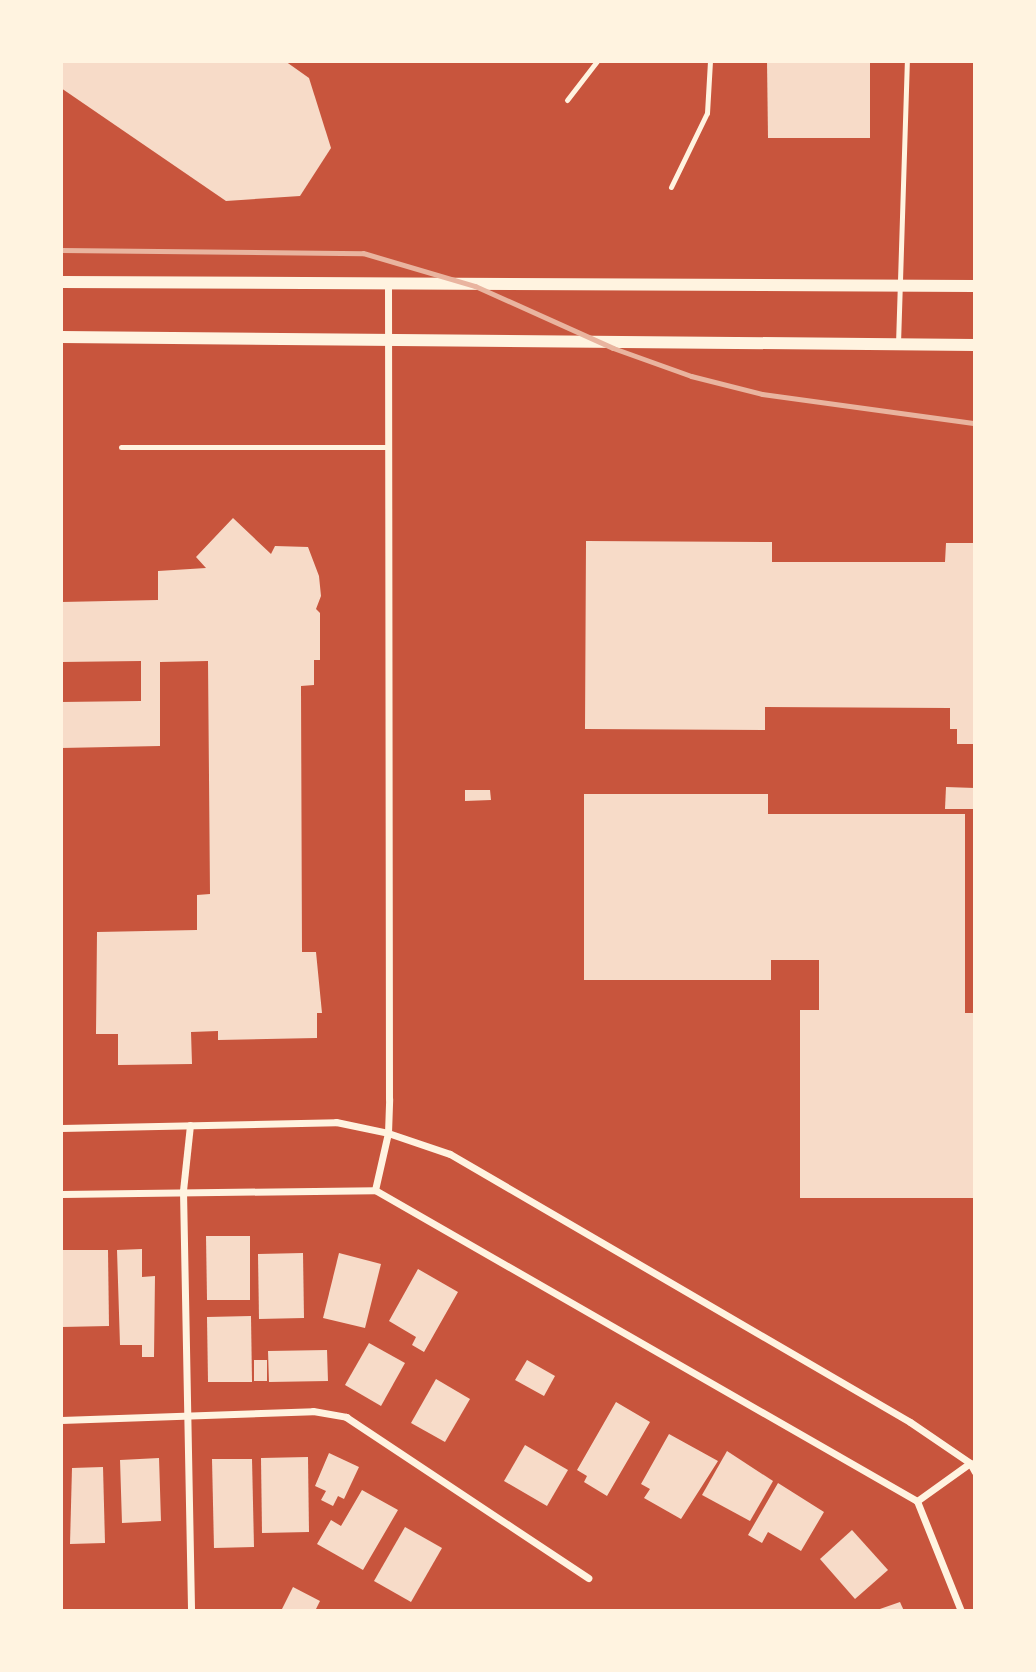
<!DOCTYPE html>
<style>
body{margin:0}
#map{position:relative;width:1036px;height:1672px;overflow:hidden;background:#c8553d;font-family:Quicksand,sans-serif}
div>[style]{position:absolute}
.building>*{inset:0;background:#f7dbc8}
.service>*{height:5px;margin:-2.5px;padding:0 2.5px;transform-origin:2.5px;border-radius:2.5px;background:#fff3e0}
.minor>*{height:7px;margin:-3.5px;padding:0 3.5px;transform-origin:3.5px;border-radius:3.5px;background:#fff3e0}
.tertiary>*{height:12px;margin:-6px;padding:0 6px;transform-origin:6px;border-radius:6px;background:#fff3e0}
.rail>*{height:5px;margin:-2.5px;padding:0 2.5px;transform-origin:2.5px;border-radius:2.5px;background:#e9b49f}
span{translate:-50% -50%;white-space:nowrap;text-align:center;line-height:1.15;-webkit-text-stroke:5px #fff3e0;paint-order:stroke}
.frame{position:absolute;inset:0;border:63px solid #fff3e0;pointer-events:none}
</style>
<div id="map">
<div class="building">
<i style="clip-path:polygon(61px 61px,285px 61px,309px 78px,331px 148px,300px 196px,226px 201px,61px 88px)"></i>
<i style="clip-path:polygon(767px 61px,870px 61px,870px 138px,768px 138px)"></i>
<i style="clip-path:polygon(233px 518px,271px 554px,275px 546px,308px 547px,319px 576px,321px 596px,316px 609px,320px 613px,320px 660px,314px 660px,314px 685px,301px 686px,302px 952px,316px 952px,322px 1013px,317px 1013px,317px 1038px,218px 1040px,218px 1031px,191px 1032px,192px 1064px,118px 1065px,118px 1034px,96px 1034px,97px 932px,197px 930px,197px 895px,210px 894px,208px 661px,160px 662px,160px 746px,61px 748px,61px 702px,141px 701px,141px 661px,61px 662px,61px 602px,158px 600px,158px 571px,206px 568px,196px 557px)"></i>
<i style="clip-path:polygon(586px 541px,772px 542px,772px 562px,945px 562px,946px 543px,975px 543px,975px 744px,957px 744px,957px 729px,950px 729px,950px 708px,765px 707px,765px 730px,585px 729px)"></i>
<i style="clip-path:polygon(946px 787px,975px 788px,974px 809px,945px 809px)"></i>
<i style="clip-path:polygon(465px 790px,490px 790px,491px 800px,465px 801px)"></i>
<i style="clip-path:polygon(584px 794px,768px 794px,768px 814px,965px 814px,965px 1013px,975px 1013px,975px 1198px,800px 1198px,800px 1010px,819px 1010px,819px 960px,771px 960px,771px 980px,584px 980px)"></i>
<i style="clip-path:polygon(206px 1236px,250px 1236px,250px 1300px,207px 1300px)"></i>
<i style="clip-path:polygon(142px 1249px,142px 1277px,155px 1276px,154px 1357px,142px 1357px,142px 1345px,120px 1345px,117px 1250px)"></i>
<i style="clip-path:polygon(61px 1250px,108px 1250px,109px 1326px,62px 1327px)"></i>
<i style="clip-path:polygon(303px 1253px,304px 1318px,259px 1319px,258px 1254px)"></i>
<i style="clip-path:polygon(339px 1253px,381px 1264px,365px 1328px,323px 1318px)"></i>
<i style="clip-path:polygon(418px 1269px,458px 1292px,424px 1352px,412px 1345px,416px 1337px,389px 1321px)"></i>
<i style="clip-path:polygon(251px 1316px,252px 1382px,208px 1382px,207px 1317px)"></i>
<i style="clip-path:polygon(369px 1343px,405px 1363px,381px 1406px,345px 1385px)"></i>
<i style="clip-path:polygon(327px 1350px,328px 1381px,269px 1382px,268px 1351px)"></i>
<i style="clip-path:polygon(254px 1360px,267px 1360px,267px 1381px,254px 1381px)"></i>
<i style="clip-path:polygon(527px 1360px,555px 1376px,544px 1396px,515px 1380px)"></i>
<i style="clip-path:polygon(436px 1379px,470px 1399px,445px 1442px,411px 1423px)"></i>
<i style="clip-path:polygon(616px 1402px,650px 1422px,607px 1496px,584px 1482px,587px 1476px,577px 1470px)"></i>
<i style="clip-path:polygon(669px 1434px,718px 1461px,681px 1519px,644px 1498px,650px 1489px,641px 1484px)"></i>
<i style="clip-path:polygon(525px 1445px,568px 1470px,547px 1506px,504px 1481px)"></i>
<i style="clip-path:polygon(727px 1451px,773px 1481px,750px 1521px,702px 1495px)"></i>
<i style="clip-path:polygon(329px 1453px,359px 1467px,344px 1499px,338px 1496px,333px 1506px,321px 1500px,326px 1491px,315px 1486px)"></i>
<i style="clip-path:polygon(308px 1457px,309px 1532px,262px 1533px,261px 1458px)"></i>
<i style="clip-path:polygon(159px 1458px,161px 1521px,122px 1523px,120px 1460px)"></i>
<i style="clip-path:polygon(212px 1459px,252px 1459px,254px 1547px,214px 1548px)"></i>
<i style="clip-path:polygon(103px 1467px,105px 1543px,70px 1544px,72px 1468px)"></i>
<i style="clip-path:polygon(778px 1483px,824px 1512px,801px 1551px,768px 1532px,762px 1543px,748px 1535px)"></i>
<i style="clip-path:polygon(362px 1490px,398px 1510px,363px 1570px,317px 1544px,331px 1520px,341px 1526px)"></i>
<i style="clip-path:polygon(405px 1527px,442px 1548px,411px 1602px,374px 1581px)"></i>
<i style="clip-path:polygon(852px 1530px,888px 1570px,855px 1599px,820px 1559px)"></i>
<i style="clip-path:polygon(293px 1587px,320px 1601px,315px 1611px,281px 1611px)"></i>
<i style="clip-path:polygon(900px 1602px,904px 1611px,877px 1611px,877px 1610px)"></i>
</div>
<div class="service">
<i style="left:567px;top:100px;width:49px;rotate:-52.4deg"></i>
<i style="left:671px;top:187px;width:82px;rotate:-64.1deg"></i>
<i style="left:707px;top:113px;width:52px;rotate:-86.7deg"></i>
<i style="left:898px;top:344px;width:283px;rotate:-88.2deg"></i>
<i style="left:121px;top:447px;width:267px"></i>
</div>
<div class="minor">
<i style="left:190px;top:1125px;width:66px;rotate:96.1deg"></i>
<i style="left:183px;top:1191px;width:420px;rotate:88.9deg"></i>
<i style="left:61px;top:1128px;width:275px;rotate:-1.2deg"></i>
<i style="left:336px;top:1122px;width:53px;rotate:11.9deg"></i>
<i style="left:388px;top:1133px;width:65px;rotate:18.7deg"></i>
<i style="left:450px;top:1154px;width:532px;rotate:30.23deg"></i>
<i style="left:910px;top:1422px;width:73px;rotate:34.3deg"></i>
<i style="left:970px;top:1463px;width:10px;rotate:61deg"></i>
<i style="left:375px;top:1190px;width:58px;rotate:-77.2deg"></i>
<i style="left:388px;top:1133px;width:34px;rotate:-88deg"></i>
<i style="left:389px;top:1099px;width:814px;rotate:-90.07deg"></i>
<i style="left:61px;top:1194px;width:314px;rotate:-0.7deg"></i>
<i style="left:375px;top:1190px;width:625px;rotate:29.85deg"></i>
<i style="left:917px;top:1501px;width:118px;rotate:68.2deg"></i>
<i style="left:61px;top:1420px;width:252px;rotate:-2deg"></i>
<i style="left:313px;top:1411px;width:34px;rotate:10deg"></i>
<i style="left:346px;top:1417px;width:291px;rotate:33.6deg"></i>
<i style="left:917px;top:1501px;width:65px;rotate:-35.6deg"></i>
</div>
<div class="tertiary">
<i style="left:61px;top:282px;width:914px;rotate:0.25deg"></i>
<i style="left:61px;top:337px;width:914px;rotate:0.5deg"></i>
</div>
<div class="rail">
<i style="left:61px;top:250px;width:302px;rotate:0.6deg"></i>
<i style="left:363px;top:253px;width:117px;rotate:16.4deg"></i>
<i style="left:475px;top:286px;width:151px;rotate:24.2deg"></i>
<i style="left:613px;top:348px;width:83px;rotate:19.7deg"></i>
<i style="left:691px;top:376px;width:73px;rotate:14.2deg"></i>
<i style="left:762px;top:394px;width:215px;rotate:7.8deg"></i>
</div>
<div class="frame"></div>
</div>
